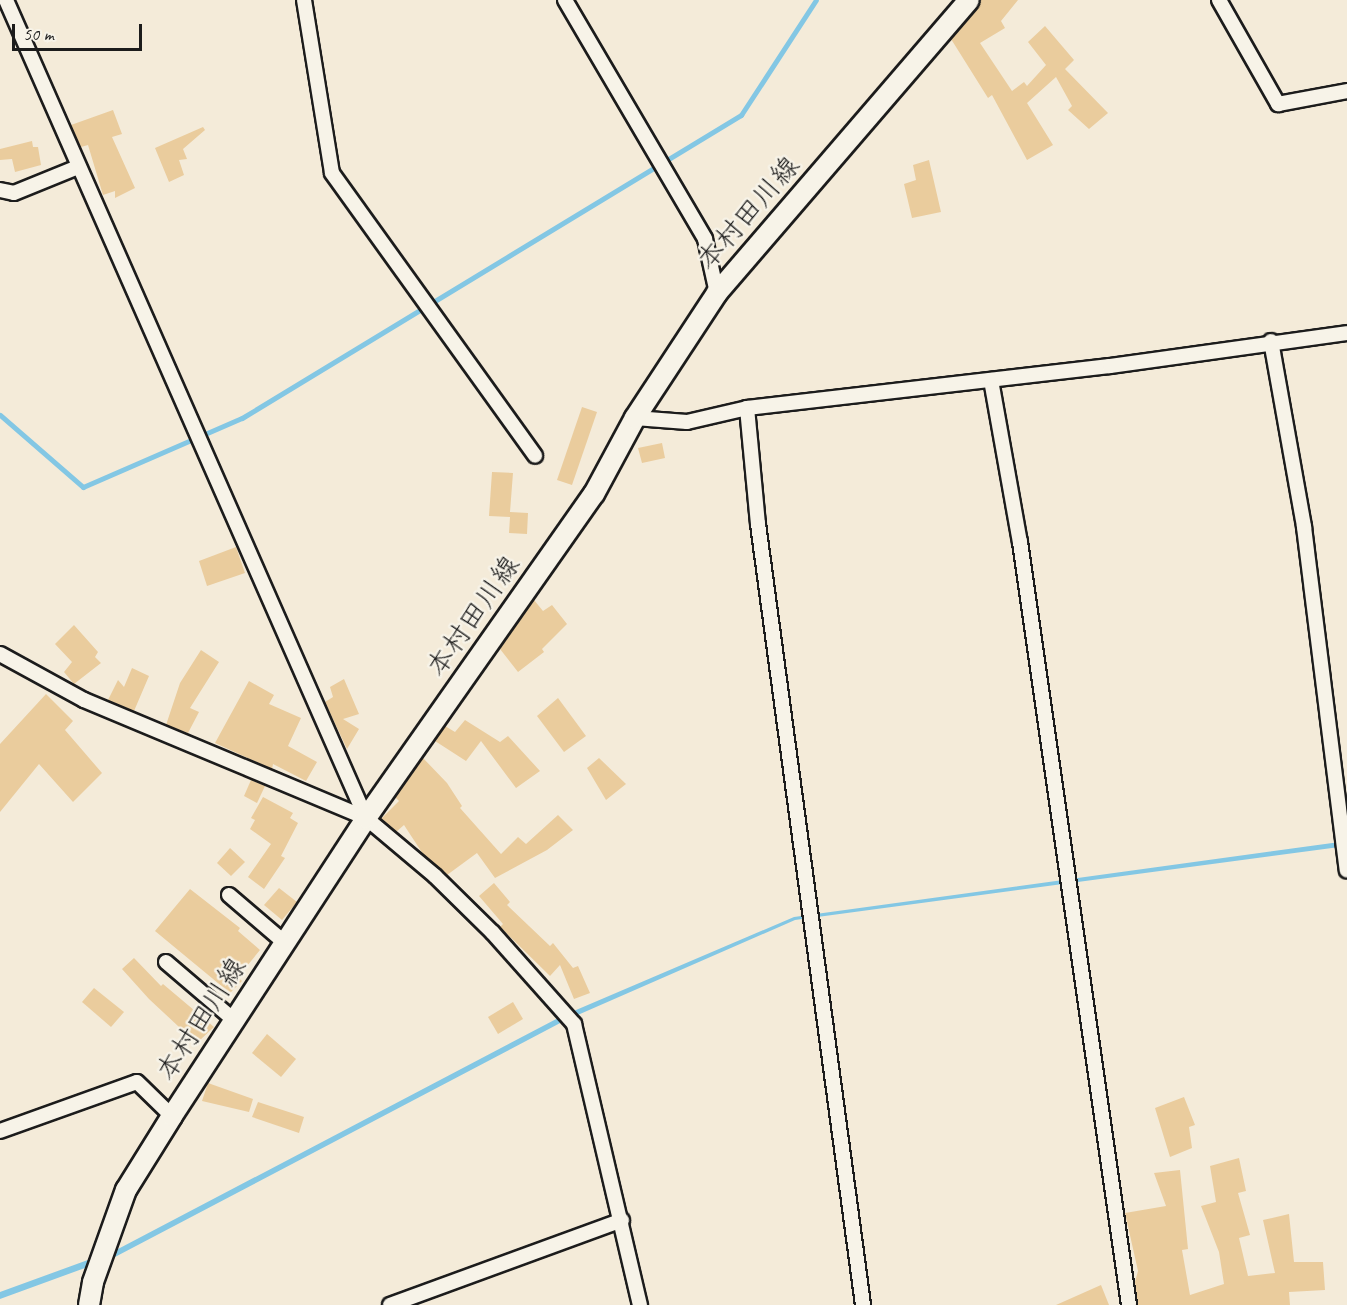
<!DOCTYPE html>
<meta charset="utf-8">
<style>
body{margin:0}
#map{position:relative;width:1347px;height:1305px;overflow:hidden;background:#f4ebd9;font-family:Caveat,"Klee One",sans-serif}
div>[style]{position:absolute}
.water>*{inset:0;background:#83c7e4}
.stream>*{height:5px;margin:-2.5px;padding:0 2.5px;transform-origin:2.5px;border-radius:2.5px;background:#83c7e4}
.building>*{inset:0;background:#eacc9d}
.roads{filter:drop-shadow(2px 0 #1c1c1c) drop-shadow(-2px 0 #1c1c1c) drop-shadow(0 2px #1c1c1c) drop-shadow(0 -2px #1c1c1c)}
.street>*{height:14px;margin:-7px;padding:0 7px;transform-origin:7px;border-radius:7px;background:#f7f3e8}
.secondary>*{height:20px;margin:-10px;padding:0 10px;transform-origin:10px;border-radius:10px;background:#f7f3e8}
span{translate:-50% -50%;white-space:nowrap;text-align:center;line-height:1.15;-webkit-text-stroke:5px #f7f3e8;paint-order:stroke}
.street-label{font-size:28px;color:#1c1c1c}
.scale{position:absolute;left:12px;top:24px;width:130px;height:27px;box-sizing:border-box;border:3px solid #1c1c1c;border-top:0;padding-left:8px;font-size:18px;line-height:21px;white-space:nowrap;color:#1c1c1c;-webkit-text-stroke:4px #f7f3e8;paint-order:stroke}
</style>
<div id="map">
<div class="water">
<i style="clip-path:polygon(1347px 841px,1347px 846px,795px 920px,564px 1021px,115px 1257px,0 1299px,0 1292px,118px 1249px,562px 1016px,794px 917px)"></i>
</div>
<div class="stream">
<i style="left:0;top:415px;width:110px;rotate:40.9deg"></i>
<i style="left:83px;top:487px;width:173px;rotate:-23.5deg"></i>
<i style="left:242px;top:418px;width:584px;rotate:-31.27deg"></i>
<i style="left:741px;top:115px;width:137px;rotate:-56.9deg"></i>
</div>
<div class="building">
<i style="clip-path:polygon(981px 0,1018px 0,1001px 21px,1005px 28px,980px 43px,1012px 91px,1024px 82px,1027px 86px,1046px 65px,1028px 42px,1045px 26px,1074px 60px,1065px 69px,1108px 113px,1089px 129px,1068px 110px,1072px 106px,1056px 77px,1027px 103px,1053px 145px,1027px 160px,992px 95px,988px 98px,951px 39px)"></i>
<i style="clip-path:polygon(113px 110px,122px 134px,112px 137px,135px 188px,115px 198px,115px 191px,103px 195px,88px 145px,81px 147px,71px 125px)"></i>
<i style="clip-path:polygon(203px 127px,205px 130px,183px 149px,187px 159px,179px 160px,184px 175px,169px 182px,155px 148px)"></i>
<i style="clip-path:polygon(32px 141px,33px 147px,38px 147px,41px 165px,15px 172px,12px 159px,0 160px,0 149px)"></i>
<i style="clip-path:polygon(929px 160px,941px 212px,912px 218px,904px 184px,916px 180px,913px 165px)"></i>
<i style="clip-path:polygon(582px 407px,597px 412px,572px 485px,557px 480px)"></i>
<i style="clip-path:polygon(662px 443px,665px 458px,642px 463px,638px 448px)"></i>
<i style="clip-path:polygon(492px 472px,513px 473px,510px 512px,528px 513px,527px 534px,509px 533px,510px 517px,489px 516px)"></i>
<i style="clip-path:polygon(236px 547px,245px 573px,207px 586px,199px 561px)"></i>
<i style="clip-path:polygon(534px 600px,543px 611px,552px 605px,567px 624px,542px 649px,544px 652px,518px 672px,500px 649px)"></i>
<i style="clip-path:polygon(74px 625px,98px 652px,95px 657px,101px 663px,74px 684px,64px 672px,72px 662px,55px 644px)"></i>
<i style="clip-path:polygon(201px 650px,219px 662px,190px 708px,199px 712px,188px 733px,166px 725px,180px 683px)"></i>
<i style="clip-path:polygon(132px 668px,149px 676px,134px 711px,108px 700px,118px 680px,124px 687px)"></i>
<i style="clip-path:polygon(344px 679px,359px 714px,343px 719px,359px 729px,347px 749px,325px 702px,333px 697px,330px 687px)"></i>
<i style="clip-path:polygon(249px 681px,274px 695px,269px 704px,301px 718px,288px 746px,317px 762px,306px 781px,273px 764px,272px 769px,215px 743px)"></i>
<i style="clip-path:polygon(46px 694px,73px 721px,65px 730px,102px 773px,73px 802px,39px 764px,0 812px,0 744px)"></i>
<i style="clip-path:polygon(558px 698px,586px 736px,564px 752px,537px 716px)"></i>
<i style="clip-path:polygon(465px 720px,500px 742px,508px 736px,540px 771px,516px 788px,481px 741px,466px 761px,435px 741px,445px 726px,455px 732px)"></i>
<i style="clip-path:polygon(423px 758px,447px 783px,462px 806px,460px 808px,501px 854px,518px 837px,526px 844px,558px 815px,573px 830px,547px 850px,495px 878px,477px 853px,447px 875px,423px 854px,404px 825px,396px 832px,381px 819px,399px 801px,395px 797px)"></i>
<i style="clip-path:polygon(599px 758px,626px 784px,606px 800px,587px 768px)"></i>
<i style="clip-path:polygon(251px 780px,265px 786px,257px 803px,244px 796px)"></i>
<i style="clip-path:polygon(263px 797px,293px 813px,290px 818px,298px 823px,281px 856px,285px 858px,264px 889px,248px 877px,271px 844px,250px 829px,255px 820px,251px 818px)"></i>
<i style="clip-path:polygon(230px 848px,245px 862px,231px 876px,217px 863px)"></i>
<i style="clip-path:polygon(494px 883px,510px 902px,507px 905px,550px 946px,553px 943px,573px 968px,578px 966px,590px 993px,574px 999px,560px 965px,550px 976px,500px 927px,503px 924px,479px 896px)"></i>
<i style="clip-path:polygon(279px 888px,297px 902px,282px 920px,264px 905px)"></i>
<i style="clip-path:polygon(190px 889px,240px 928px,238px 931px,260px 950px,238px 977px,242px 981px,230px 993px,155px 931px)"></i>
<i style="clip-path:polygon(134px 958px,161px 986px,163px 984px,214px 1027px,199px 1041px,195px 1037px,193px 1040px,149px 999px,122px 969px)"></i>
<i style="clip-path:polygon(94px 988px,124px 1012px,111px 1027px,82px 1002px)"></i>
<i style="clip-path:polygon(513px 1002px,523px 1019px,498px 1034px,488px 1017px)"></i>
<i style="clip-path:polygon(267px 1034px,296px 1059px,281px 1077px,252px 1053px)"></i>
<i style="clip-path:polygon(208px 1083px,253px 1099px,249px 1112px,202px 1101px)"></i>
<i style="clip-path:polygon(1184px 1097px,1195px 1125px,1189px 1127px,1192px 1148px,1170px 1157px,1155px 1108px)"></i>
<i style="clip-path:polygon(258px 1102px,304px 1117px,299px 1133px,252px 1117px)"></i>
<i style="clip-path:polygon(1239px 1158px,1246px 1191px,1238px 1193px,1250px 1235px,1239px 1238px,1248px 1276px,1275px 1273px,1263px 1220px,1289px 1214px,1294px 1262px,1323px 1262px,1325px 1290px,1289px 1292px,1290px 1305px,1138px 1305px,1135px 1282px,1138px 1271px,1125px 1213px,1166px 1206px,1154px 1173px,1180px 1170px,1188px 1249px,1182px 1250px,1190px 1295px,1224px 1284px,1219px 1252px,1201px 1206px,1216px 1202px,1210px 1166px)"></i>
<i style="clip-path:polygon(1101px 1285px,1109px 1305px,1056px 1305px)"></i>
</div>
<div class="roads">
<div class="street">
<i style="left:6px;top:0;width:894px;rotate:66.25deg"></i>
<i style="left:304px;top:0;width:175px;rotate:80.8deg"></i>
<i style="left:332px;top:173px;width:348px;rotate:54.3deg"></i>
<i style="left:565px;top:0;width:277px;rotate:59.6deg"></i>
<i style="left:705px;top:239px;width:55px;rotate:77.5deg"></i>
<i style="left:1219px;top:0;width:120px;rotate:60.4deg"></i>
<i style="left:1278px;top:104px;width:70px;rotate:-10.7deg"></i>
<i style="left:0;top:190px;width:14px;rotate:12deg"></i>
<i style="left:14px;top:193px;width:69px;rotate:-22.1deg"></i>
<i style="left:1271px;top:341px;width:189px;rotate:79.9deg"></i>
<i style="left:1304px;top:527px;width:346px;rotate:82.9deg"></i>
<i style="left:991px;top:380px;width:165px;rotate:79.9deg"></i>
<i style="left:1020px;top:542px;width:771px;rotate:81.87deg"></i>
<i style="left:747px;top:408px;width:117px;rotate:84.6deg"></i>
<i style="left:758px;top:524px;width:788px;rotate:82.34deg"></i>
<i style="left:635px;top:418px;width:52px;rotate:4.4deg"></i>
<i style="left:687px;top:422px;width:62px;rotate:-13.1deg"></i>
<i style="left:747px;top:408px;width:365px;rotate:-6.6deg"></i>
<i style="left:1110px;top:366px;width:239px;rotate:-7.9deg"></i>
<i style="left:0;top:654px;width:96px;rotate:28.7deg"></i>
<i style="left:84px;top:700px;width:306px;rotate:22.7deg"></i>
<i style="left:366px;top:818px;width:90px;rotate:40deg"></i>
<i style="left:435px;top:876px;width:81px;rotate:44.5deg"></i>
<i style="left:493px;top:933px;width:122px;rotate:48.3deg"></i>
<i style="left:574px;top:1024px;width:289px;rotate:76.8deg"></i>
<i style="left:229px;top:895px;width:74px;rotate:40.6deg"></i>
<i style="left:166px;top:962px;width:89px;rotate:40.5deg"></i>
<i style="left:0;top:1131px;width:145px;rotate:-19.7deg"></i>
<i style="left:137px;top:1082px;width:49px;rotate:44.2deg"></i>
<i style="left:390px;top:1305px;width:247px;rotate:-20.1deg"></i>
</div>
<div class="secondary">
<i style="left:89px;top:1305px;width:23px;rotate:-80deg"></i>
<i style="left:93px;top:1282px;width:98px;rotate:-70.3deg"></i>
<i style="left:126px;top:1190px;width:87px;rotate:-58.1deg"></i>
<i style="left:172px;top:1116px;width:356px;rotate:-56.9deg"></i>
<i style="left:366px;top:818px;width:396px;rotate:-54.9deg"></i>
<i style="left:594px;top:494px;width:86px;rotate:-61.7deg"></i>
<i style="left:635px;top:418px;width:149px;rotate:-56.7deg"></i>
<i style="left:717px;top:293px;width:386px;rotate:-49.3deg"></i>
</div>
</div>
<div class="street-label">
<span style="left:748px;top:213px;rotate:-49deg">本村田川線</span>
<span style="left:473px;top:616px;rotate:-55deg">本村田川線</span>
<span style="left:201px;top:1019px;rotate:-57deg">本村田川線</span>
</div>
<div class="scale">50 m</div>
</div>
